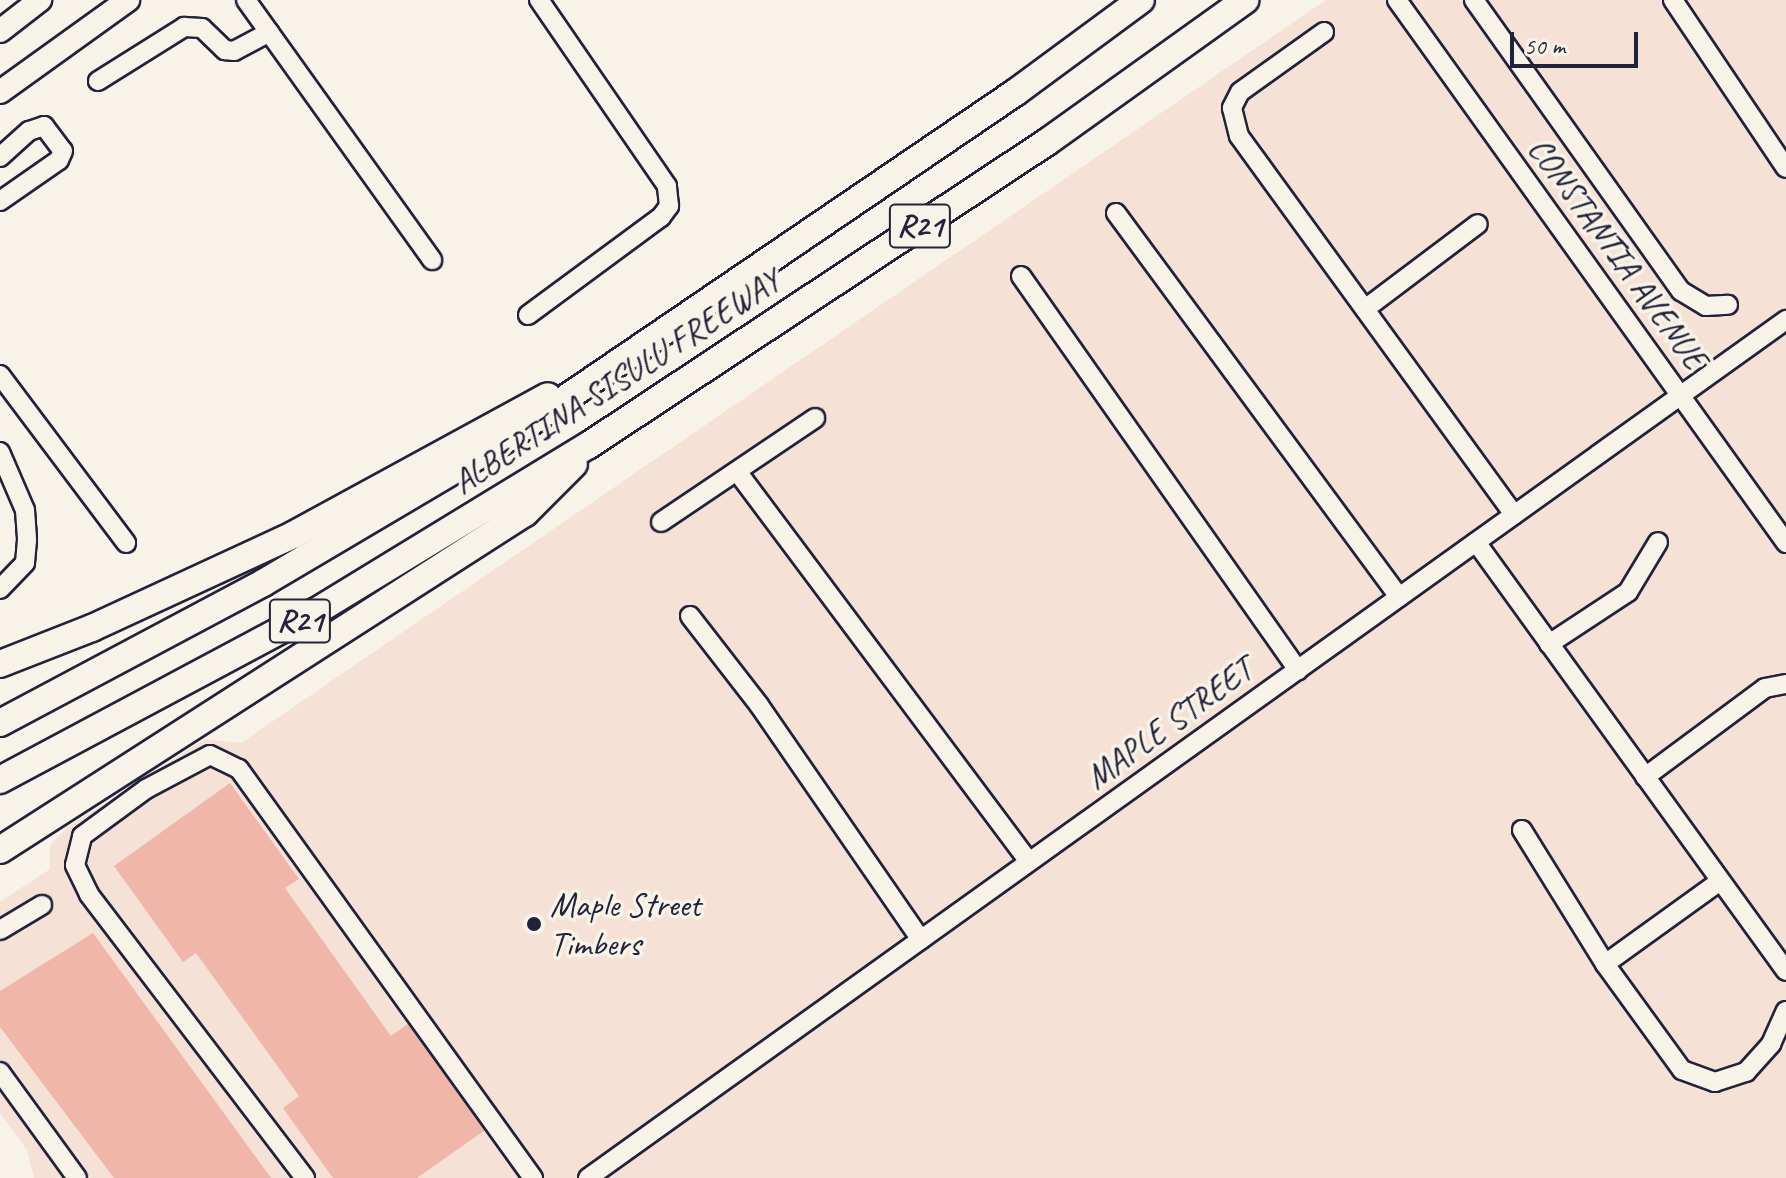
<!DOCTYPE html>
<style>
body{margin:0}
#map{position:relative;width:1786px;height:1178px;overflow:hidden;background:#f7f3e8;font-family:Caveat,sans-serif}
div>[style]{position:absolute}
.built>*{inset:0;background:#f5e1d5}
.building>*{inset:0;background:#f0b6a9}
.roads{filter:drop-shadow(2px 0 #22223b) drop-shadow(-2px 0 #22223b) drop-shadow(0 2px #22223b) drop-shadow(0 -2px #22223b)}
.minor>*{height:18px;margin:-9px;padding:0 9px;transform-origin:9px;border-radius:9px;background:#f7f3e8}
.major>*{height:22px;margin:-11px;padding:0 11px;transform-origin:11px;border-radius:11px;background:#f7f3e8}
.highway>*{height:26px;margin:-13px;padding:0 13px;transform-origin:13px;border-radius:13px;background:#f7f3e8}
.dots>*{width:22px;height:22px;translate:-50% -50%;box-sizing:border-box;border:4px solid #f7f3e8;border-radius:50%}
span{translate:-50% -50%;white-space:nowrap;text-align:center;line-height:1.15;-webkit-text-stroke:7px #f7f3e8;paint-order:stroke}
.shield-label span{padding:2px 6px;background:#f7f3e8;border:2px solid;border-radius:6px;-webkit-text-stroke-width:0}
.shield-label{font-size:32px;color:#22223b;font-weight:700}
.street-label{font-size:34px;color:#22223b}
.poi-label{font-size:34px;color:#22223b}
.left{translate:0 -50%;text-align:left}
.scale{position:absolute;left:1510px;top:32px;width:128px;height:36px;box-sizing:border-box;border:4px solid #22223b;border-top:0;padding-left:10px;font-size:24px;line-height:28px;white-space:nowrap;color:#22223b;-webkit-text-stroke:6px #f7f3e8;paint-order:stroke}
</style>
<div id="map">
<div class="built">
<i style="clip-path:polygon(1326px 0,1786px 0,1786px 1178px,34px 1178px,27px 1150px,0 1113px,0 902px,50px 869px,50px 845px,68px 827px,205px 739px,241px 743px)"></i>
</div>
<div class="building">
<i style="clip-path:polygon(230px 783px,299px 879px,285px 888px,391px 1036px,412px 1021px,488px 1128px,417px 1178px,333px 1178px,283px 1108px,299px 1096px,196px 953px,183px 962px,114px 866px)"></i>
<i style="clip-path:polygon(93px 933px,271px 1178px,114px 1178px,0 1027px,0 991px)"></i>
</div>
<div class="roads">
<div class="minor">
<i style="left:246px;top:0;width:320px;rotate:54.4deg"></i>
<i style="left:1397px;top:0;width:668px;rotate:54.38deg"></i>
<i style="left:1474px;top:0;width:357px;rotate:54.6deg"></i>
<i style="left:1681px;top:291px;width:29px;rotate:31deg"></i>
<i style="left:1706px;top:306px;width:22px;rotate:-3deg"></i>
<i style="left:1673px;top:0;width:202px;rotate:56.1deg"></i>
<i style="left:1324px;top:32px;width:103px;rotate:144.5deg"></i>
<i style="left:1240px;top:92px;width:18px;rotate:117deg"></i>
<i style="left:1232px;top:108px;width:29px;rotate:76deg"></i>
<i style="left:1239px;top:136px;width:468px;rotate:54deg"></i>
<i style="left:98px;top:81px;width:102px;rotate:-32.1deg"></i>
<i style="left:184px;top:27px;width:18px;rotate:3deg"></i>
<i style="left:202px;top:28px;width:32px;rotate:44deg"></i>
<i style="left:225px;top:50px;width:9px;rotate:6deg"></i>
<i style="left:234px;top:51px;width:40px;rotate:-28deg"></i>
<i style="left:0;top:157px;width:39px;rotate:-42deg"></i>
<i style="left:29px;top:131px;width:16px;rotate:-18deg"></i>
<i style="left:44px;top:126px;width:31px;rotate:53deg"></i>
<i style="left:63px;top:151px;width:10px;rotate:114deg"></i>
<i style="left:59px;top:160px;width:72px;rotate:145.2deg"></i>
<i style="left:1116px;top:213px;width:477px;rotate:53.6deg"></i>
<i style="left:1021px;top:276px;width:482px;rotate:54.9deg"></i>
<i style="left:1365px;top:309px;width:141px;rotate:-37deg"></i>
<i style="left:528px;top:315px;width:165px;rotate:-36.4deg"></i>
<i style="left:661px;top:217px;width:14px;rotate:-54deg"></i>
<i style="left:669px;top:206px;width:20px;rotate:-96deg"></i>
<i style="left:667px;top:186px;width:226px;rotate:-124.5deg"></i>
<i style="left:0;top:375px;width:210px;rotate:53.1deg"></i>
<i style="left:0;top:452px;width:63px;rotate:66.7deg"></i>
<i style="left:25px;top:510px;width:30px;rotate:86deg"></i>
<i style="left:27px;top:540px;width:23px;rotate:95deg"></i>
<i style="left:25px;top:563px;width:36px;rotate:134deg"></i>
<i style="left:739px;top:474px;width:484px;rotate:53.2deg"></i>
<i style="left:661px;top:522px;width:186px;rotate:-34deg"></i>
<i style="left:1476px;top:542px;width:529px;rotate:54.15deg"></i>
<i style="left:690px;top:616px;width:113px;rotate:52.2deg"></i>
<i style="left:759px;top:705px;width:285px;rotate:55.4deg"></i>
<i style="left:1549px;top:644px;width:95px;rotate:-33.4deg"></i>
<i style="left:1628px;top:592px;width:58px;rotate:-59deg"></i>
<i style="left:1645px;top:777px;width:149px;rotate:-36.6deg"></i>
<i style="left:1765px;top:688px;width:21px;rotate:-11deg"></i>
<i style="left:1522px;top:830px;width:158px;rotate:58.2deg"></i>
<i style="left:1605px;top:964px;width:131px;rotate:54deg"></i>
<i style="left:1682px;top:1070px;width:35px;rotate:20deg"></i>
<i style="left:1715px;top:1082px;width:33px;rotate:-18deg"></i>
<i style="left:1746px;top:1072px;width:38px;rotate:-48deg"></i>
<i style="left:1771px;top:1044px;width:36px;rotate:-66deg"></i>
<i style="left:0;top:930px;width:49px;rotate:-30.8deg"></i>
<i style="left:1605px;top:964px;width:142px;rotate:-35.8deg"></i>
<i style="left:0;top:1072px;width:131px;rotate:54deg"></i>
<i style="left:305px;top:1178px;width:357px;rotate:-127.3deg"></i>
<i style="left:89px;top:894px;width:32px;rotate:-116deg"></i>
<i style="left:75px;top:865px;width:30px;rotate:-76deg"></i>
<i style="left:82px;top:836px;width:79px;rotate:-36.3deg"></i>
<i style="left:146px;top:789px;width:72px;rotate:-28deg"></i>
<i style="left:210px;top:755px;width:32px;rotate:26deg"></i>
<i style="left:239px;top:769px;width:504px;rotate:54.29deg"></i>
<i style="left:588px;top:1178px;width:1474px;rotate:-35.61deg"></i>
</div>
<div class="major">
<i style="left:0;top:31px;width:51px;rotate:-37.8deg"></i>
<i style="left:0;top:92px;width:158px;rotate:-35.7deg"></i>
</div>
<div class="highway">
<i style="left:0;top:664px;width:99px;rotate:-21.4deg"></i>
<i style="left:92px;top:628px;width:221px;rotate:-24.8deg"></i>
<i style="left:293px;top:535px;width:290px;rotate:-28.6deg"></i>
<i style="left:0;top:723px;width:298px;rotate:-28deg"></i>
<i style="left:263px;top:583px;width:279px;rotate:-30.6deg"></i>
<i style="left:503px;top:441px;width:620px;rotate:-34.23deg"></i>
<i style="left:1016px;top:92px;width:155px;rotate:-36.4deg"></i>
<i style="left:0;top:780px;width:357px;rotate:-28.1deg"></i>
<i style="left:315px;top:612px;width:321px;rotate:-31.4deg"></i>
<i style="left:589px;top:445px;width:549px;rotate:-33.49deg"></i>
<i style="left:1047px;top:142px;width:244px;rotate:-35.6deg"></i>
<i style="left:0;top:850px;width:624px;rotate:-32.7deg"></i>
<i style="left:525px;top:513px;width:69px;rotate:-45deg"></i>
</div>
</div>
<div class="dots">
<i style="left:534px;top:924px;background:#22223b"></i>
</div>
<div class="shield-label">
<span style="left:920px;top:226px">R21</span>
<span style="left:300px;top:621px">R21</span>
</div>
<div class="street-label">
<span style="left:1618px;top:253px;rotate:54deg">CONSTANTIA AVENUE</span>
<span style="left:616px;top:381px;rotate:-33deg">ALBERTINA SISULU FREEWAY</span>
<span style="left:1169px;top:723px;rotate:-36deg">MAPLE STREET</span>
</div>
<div class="poi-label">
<span class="left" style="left:550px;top:924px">Maple Street<br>Timbers</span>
</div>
<div class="scale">50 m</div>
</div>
